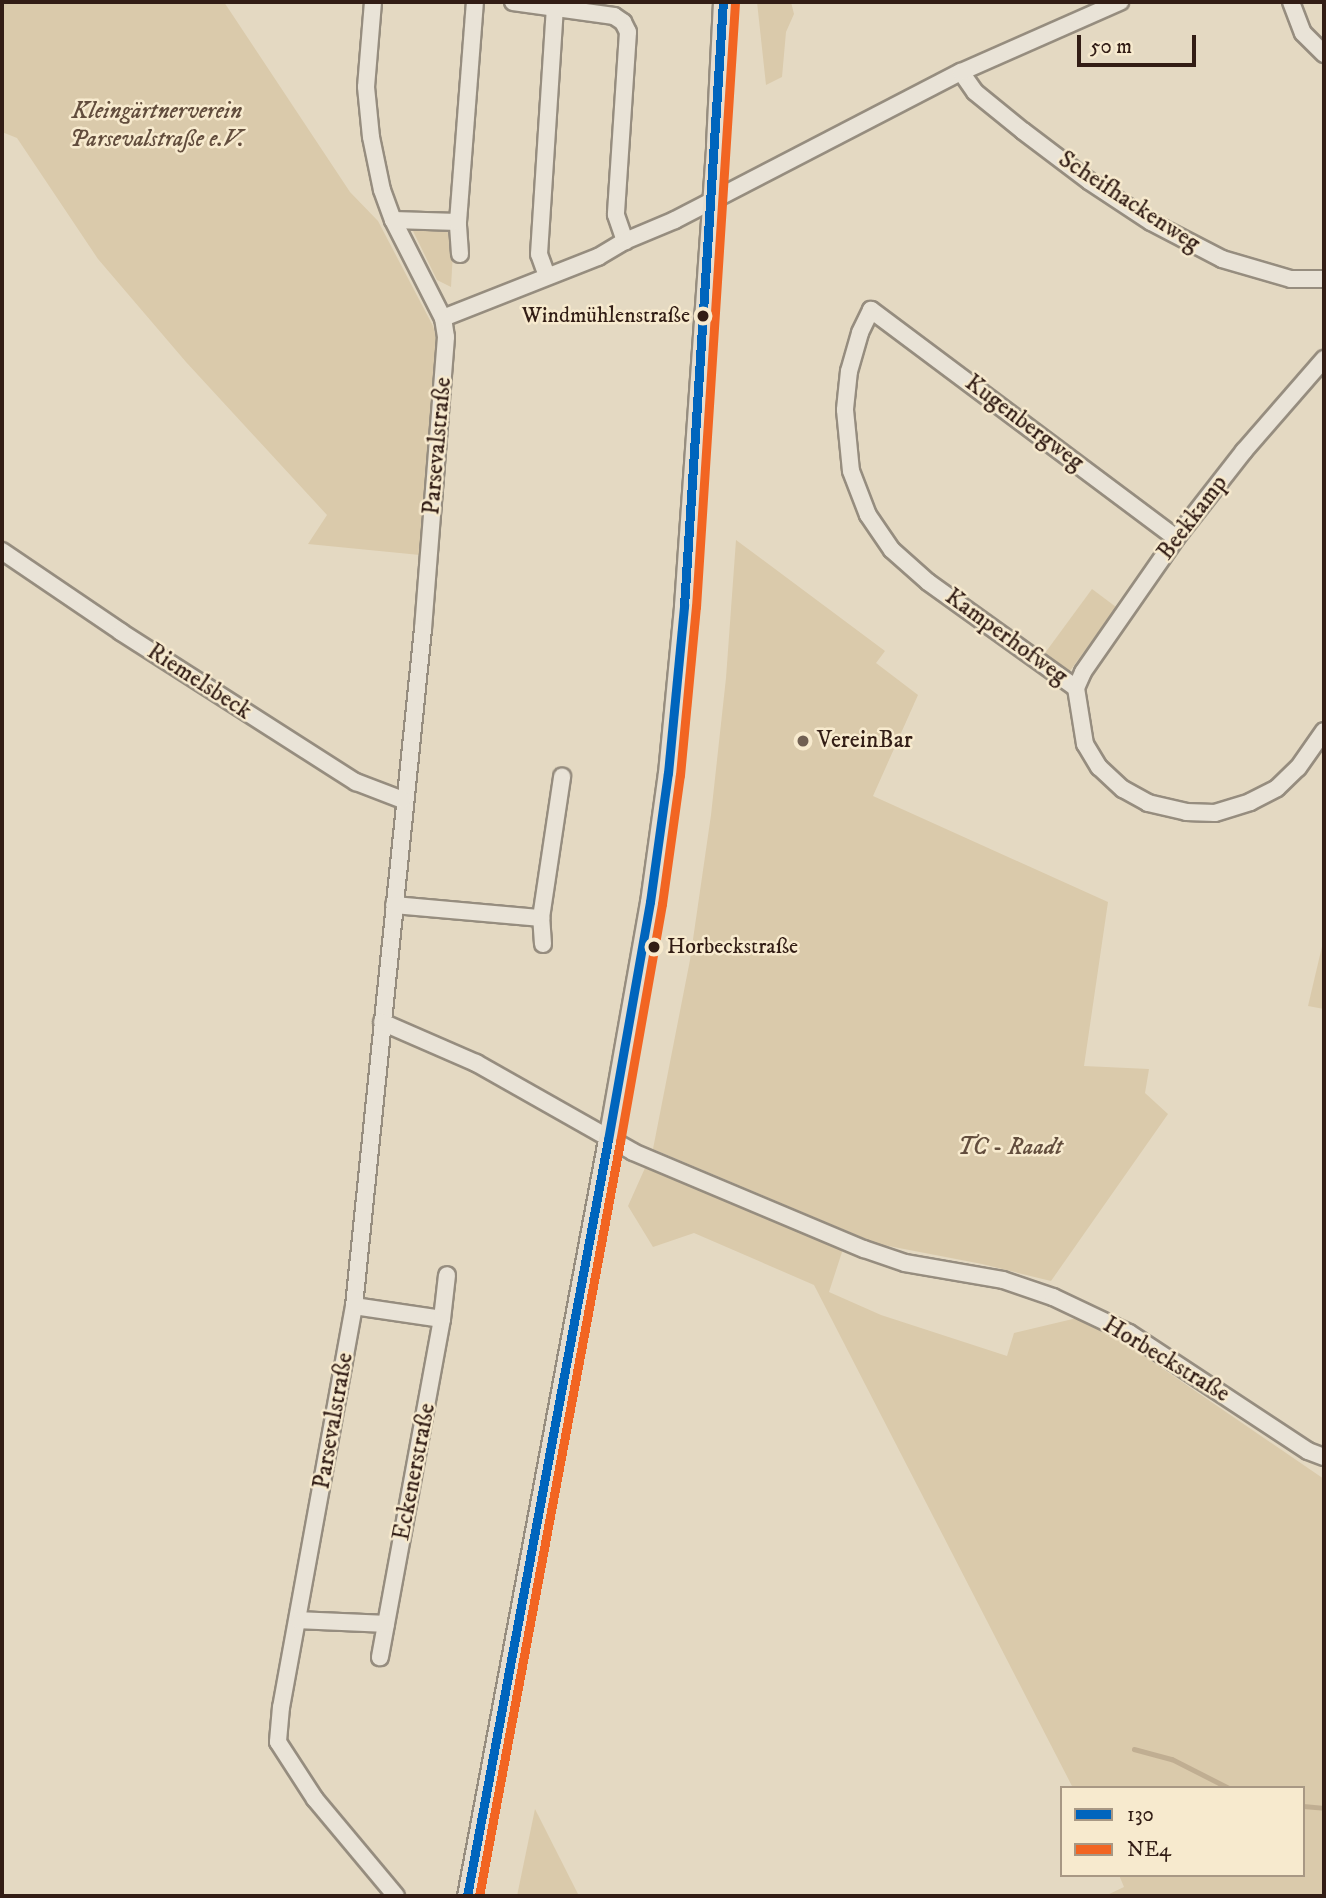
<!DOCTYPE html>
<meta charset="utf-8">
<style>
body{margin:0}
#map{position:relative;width:1326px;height:1898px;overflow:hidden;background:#e4d9c2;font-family:"IM FELL DW Pica",serif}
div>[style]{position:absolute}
.green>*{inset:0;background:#dacaab}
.stream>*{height:4.5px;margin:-2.25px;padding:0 2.25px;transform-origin:2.25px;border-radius:2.25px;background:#c0ae92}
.roads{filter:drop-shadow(2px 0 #968d7f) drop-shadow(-2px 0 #968d7f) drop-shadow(0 2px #968d7f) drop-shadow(0 -2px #968d7f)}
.minor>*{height:16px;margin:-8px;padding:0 8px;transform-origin:8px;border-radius:8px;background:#e9e3d7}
.major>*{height:19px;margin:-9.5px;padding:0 9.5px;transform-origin:9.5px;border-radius:9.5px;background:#e5ded1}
.bus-1>*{height:9px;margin:-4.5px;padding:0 4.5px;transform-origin:4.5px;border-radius:4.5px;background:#0065bd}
.bus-2>*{height:9px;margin:-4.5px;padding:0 4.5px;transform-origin:4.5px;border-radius:4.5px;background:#f26522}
.dots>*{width:19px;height:19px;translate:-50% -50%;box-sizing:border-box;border:4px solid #f7eace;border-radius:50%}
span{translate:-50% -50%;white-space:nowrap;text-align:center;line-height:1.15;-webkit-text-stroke:5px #f7eace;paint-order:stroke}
.bus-label{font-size:22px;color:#321d15}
.right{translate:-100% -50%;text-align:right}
.left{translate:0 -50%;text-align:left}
.park-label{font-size:24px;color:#624d3d;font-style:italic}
.street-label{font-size:24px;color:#321d15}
.poi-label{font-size:24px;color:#321d15}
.frame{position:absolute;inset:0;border:4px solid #321d15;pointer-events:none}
.legend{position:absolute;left:1060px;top:1786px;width:245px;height:91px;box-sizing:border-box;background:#f7eace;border:2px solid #a89884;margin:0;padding:9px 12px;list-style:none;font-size:21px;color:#321d15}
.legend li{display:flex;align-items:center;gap:14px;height:35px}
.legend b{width:35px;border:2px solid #a89884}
.scale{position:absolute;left:1077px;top:35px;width:119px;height:32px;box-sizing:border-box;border:4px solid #321d15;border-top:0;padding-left:9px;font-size:21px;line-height:24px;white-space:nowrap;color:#321d15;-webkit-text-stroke:5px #f7eace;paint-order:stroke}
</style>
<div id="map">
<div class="green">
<i style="clip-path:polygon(2px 2px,224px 2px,350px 192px,378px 221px,433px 326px,436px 337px,420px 555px,308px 544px,327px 515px,186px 362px,98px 259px,17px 138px,2px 132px)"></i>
<i style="clip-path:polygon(757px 2px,791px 2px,794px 14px,786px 32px,782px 77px,766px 85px)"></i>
<i style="clip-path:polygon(417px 228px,446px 228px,454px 234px,451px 287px,437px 280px,413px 231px)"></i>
<i style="clip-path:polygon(736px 540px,885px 651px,876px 663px,918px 695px,873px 796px,1108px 902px,1084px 1066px,1149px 1069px,1145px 1093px,1168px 1114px,1051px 1281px,982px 1264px,878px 1244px,653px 1149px,690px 960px,711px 815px,726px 678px)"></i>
<i style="clip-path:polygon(1092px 589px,1116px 607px,1070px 671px,1045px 653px)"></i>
<i style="clip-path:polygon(1324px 938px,1324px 1009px,1308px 1006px)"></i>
<i style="clip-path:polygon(645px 1168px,843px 1249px,829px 1292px,881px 1315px,1007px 1356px,1014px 1333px,1077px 1318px,1131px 1347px,1324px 1479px,1324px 1896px,1105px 1896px,1124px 1887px,1119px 1875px,1303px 1875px,1303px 1788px,1073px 1788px,814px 1285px,694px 1233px,653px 1247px,628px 1206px)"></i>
<i style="clip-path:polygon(535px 1809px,579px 1896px,517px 1896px)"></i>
</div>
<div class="stream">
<i style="left:1134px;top:1749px;width:39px;rotate:15deg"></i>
<i style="left:1172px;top:1759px;width:64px;rotate:27deg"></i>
<i style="left:1303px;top:1806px;width:21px;rotate:5deg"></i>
</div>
<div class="roads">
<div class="minor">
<i style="left:373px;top:2px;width:85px;rotate:94.7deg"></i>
<i style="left:366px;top:87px;width:50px;rotate:84.3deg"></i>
<i style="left:371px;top:137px;width:54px;rotate:78.3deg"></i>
<i style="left:382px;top:190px;width:32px;rotate:70deg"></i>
<i style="left:393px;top:220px;width:110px;rotate:63deg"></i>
<i style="left:443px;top:318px;width:19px;rotate:81deg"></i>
<i style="left:446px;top:337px;width:293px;rotate:94.5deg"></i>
<i style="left:423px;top:629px;width:681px;rotate:95.82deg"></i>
<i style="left:354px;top:1306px;width:408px;rotate:100.3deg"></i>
<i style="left:281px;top:1707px;width:35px;rotate:95deg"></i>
<i style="left:278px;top:1742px;width:68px;rotate:57deg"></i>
<i style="left:315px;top:1799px;width:126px;rotate:50.1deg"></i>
<i style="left:513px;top:2px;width:102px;rotate:7.9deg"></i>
<i style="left:614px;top:16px;width:11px;rotate:34deg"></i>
<i style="left:623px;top:22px;width:11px;rotate:63deg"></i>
<i style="left:628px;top:32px;width:183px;rotate:93.8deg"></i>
<i style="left:616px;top:215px;width:28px;rotate:71deg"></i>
<i style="left:1291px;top:2px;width:33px;rotate:69deg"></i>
<i style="left:1303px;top:33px;width:30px;rotate:45deg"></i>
<i style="left:961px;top:72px;width:24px;rotate:55deg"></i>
<i style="left:975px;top:92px;width:62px;rotate:39.1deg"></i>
<i style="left:1023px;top:131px;width:83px;rotate:37.1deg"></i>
<i style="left:1089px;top:181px;width:74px;rotate:33.5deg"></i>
<i style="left:1151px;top:222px;width:80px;rotate:27.5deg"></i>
<i style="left:1222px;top:259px;width:72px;rotate:16.2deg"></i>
<i style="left:1291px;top:279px;width:33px"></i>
<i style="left:393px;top:220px;width:65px;rotate:1.8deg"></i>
<i style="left:460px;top:254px;width:32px;rotate:-94deg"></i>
<i style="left:458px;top:222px;width:221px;rotate:-85.6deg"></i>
<i style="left:547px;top:276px;width:23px;rotate:-110deg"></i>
<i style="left:539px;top:254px;width:246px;rotate:-86.3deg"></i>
<i style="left:443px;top:318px;width:167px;rotate:-21.5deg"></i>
<i style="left:598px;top:257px;width:31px;rotate:-31deg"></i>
<i style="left:625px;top:241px;width:54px;rotate:-22.8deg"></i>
<i style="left:675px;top:220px;width:322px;rotate:-27.4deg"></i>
<i style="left:961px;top:72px;width:174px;rotate:-23.8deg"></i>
<i style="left:1176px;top:538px;width:381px;rotate:-143.2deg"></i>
<i style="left:871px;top:310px;width:25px;rotate:116deg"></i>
<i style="left:860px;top:333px;width:40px;rotate:106deg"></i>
<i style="left:849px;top:371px;width:39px;rotate:96deg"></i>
<i style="left:845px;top:410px;width:61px;rotate:84.4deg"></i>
<i style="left:851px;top:471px;width:47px;rotate:68.9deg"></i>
<i style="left:868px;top:515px;width:42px;rotate:55.6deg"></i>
<i style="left:892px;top:550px;width:48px;rotate:41.6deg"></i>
<i style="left:928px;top:582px;width:182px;rotate:35.6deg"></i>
<i style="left:1076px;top:688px;width:57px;rotate:80.9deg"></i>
<i style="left:1085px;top:744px;width:27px;rotate:59deg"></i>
<i style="left:1099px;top:767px;width:33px;rotate:43deg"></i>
<i style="left:1123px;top:789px;width:29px;rotate:29deg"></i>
<i style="left:1148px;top:803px;width:39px;rotate:13deg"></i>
<i style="left:1186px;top:812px;width:29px;rotate:2deg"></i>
<i style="left:1215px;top:813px;width:37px;rotate:-17deg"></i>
<i style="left:1250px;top:802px;width:30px;rotate:-27deg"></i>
<i style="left:1277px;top:788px;width:29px;rotate:-44deg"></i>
<i style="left:1298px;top:768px;width:45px;rotate:-54.9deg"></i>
<i style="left:2px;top:551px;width:144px;rotate:34.2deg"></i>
<i style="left:121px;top:632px;width:279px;rotate:32.6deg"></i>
<i style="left:356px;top:782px;width:50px;rotate:21deg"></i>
<i style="left:1076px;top:688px;width:17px;rotate:-66deg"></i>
<i style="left:1083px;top:672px;width:163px;rotate:-55.2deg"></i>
<i style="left:1176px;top:538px;width:110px;rotate:-52deg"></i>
<i style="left:1244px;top:451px;width:122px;rotate:-49deg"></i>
<i style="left:394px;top:905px;width:148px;rotate:5.1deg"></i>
<i style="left:543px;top:944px;width:26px;rotate:-94deg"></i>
<i style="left:541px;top:918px;width:143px;rotate:-81.5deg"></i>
<i style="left:382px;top:1022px;width:103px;rotate:23.6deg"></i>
<i style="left:476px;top:1063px;width:180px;rotate:29.5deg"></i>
<i style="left:633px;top:1152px;width:251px;rotate:22.8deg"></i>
<i style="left:864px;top:1249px;width:43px;rotate:18.9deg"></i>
<i style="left:905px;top:1263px;width:99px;rotate:9.8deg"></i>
<i style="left:1003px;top:1280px;width:53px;rotate:18.8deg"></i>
<i style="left:1053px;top:1297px;width:84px;rotate:25.3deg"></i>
<i style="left:1129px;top:1333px;width:214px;rotate:33.4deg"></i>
<i style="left:1308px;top:1451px;width:17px;rotate:21deg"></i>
<i style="left:354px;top:1306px;width:89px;rotate:8.4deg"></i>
<i style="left:442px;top:1319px;width:344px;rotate:100.4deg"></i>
<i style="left:442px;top:1319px;width:44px;rotate:-83.5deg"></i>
<i style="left:298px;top:1620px;width:88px;rotate:2.6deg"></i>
</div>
<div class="major">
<i style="left:467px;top:1896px;width:769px;rotate:-79.44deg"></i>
<i style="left:608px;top:1140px;width:242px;rotate:-80deg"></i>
<i style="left:650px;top:902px;width:130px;rotate:-82.1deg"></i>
<i style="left:668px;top:773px;width:168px;rotate:-84.5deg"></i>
<i style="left:684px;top:606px;width:462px;rotate:-86deg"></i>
<i style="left:716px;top:145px;width:143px;rotate:-87.2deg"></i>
</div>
</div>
<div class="bus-1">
<i style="left:467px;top:1896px;width:769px;rotate:-79.44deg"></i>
<i style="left:608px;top:1140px;width:242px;rotate:-80deg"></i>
<i style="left:650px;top:902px;width:130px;rotate:-82.1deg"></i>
<i style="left:668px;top:773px;width:168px;rotate:-84.5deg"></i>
<i style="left:684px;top:606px;width:605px;rotate:-86.31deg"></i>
</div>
<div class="bus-2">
<i style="left:479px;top:1896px;width:767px;rotate:-79.41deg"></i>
<i style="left:620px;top:1142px;width:242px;rotate:-80deg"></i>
<i style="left:662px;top:904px;width:130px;rotate:-82.1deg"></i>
<i style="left:680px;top:775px;width:169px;rotate:-84.6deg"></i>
<i style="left:696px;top:607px;width:605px;rotate:-86.31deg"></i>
</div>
<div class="dots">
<i style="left:703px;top:316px;background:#321d15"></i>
<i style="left:803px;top:741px;background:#705f52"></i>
<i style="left:654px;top:947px;background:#321d15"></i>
</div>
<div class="bus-label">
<span class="right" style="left:690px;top:316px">Windmühlenstraße</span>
<span class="left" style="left:667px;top:947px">Horbeckstraße</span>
</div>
<div class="park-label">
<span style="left:157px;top:126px">Kleingärtnerverein<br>Parsevalstraße e.V.</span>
<span style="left:1010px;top:1148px">TC - Raadt</span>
</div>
<div class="street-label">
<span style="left:1129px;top:202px;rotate:33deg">Scheifhackenweg</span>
<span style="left:1024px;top:423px;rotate:37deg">Kugenbergweg</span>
<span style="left:438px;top:446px;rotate:-85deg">Parsevalstraße</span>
<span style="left:1193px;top:518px;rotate:-53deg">Beekkamp</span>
<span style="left:1006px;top:637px;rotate:36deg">Kamperhofweg</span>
<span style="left:199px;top:682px;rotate:33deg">Riemelsbeck</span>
<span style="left:1166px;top:1360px;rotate:31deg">Horbeckstraße</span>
<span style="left:334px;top:1421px;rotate:-80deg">Parsevalstraße</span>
<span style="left:415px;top:1472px;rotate:-79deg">Eckenerstraße</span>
</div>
<div class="poi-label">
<span class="left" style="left:817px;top:741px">VereinBar</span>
</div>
<div class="frame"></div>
<ul class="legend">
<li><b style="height:9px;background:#0065bd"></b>130</li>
<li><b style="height:9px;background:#f26522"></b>NE4</li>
</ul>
<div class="scale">50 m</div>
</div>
